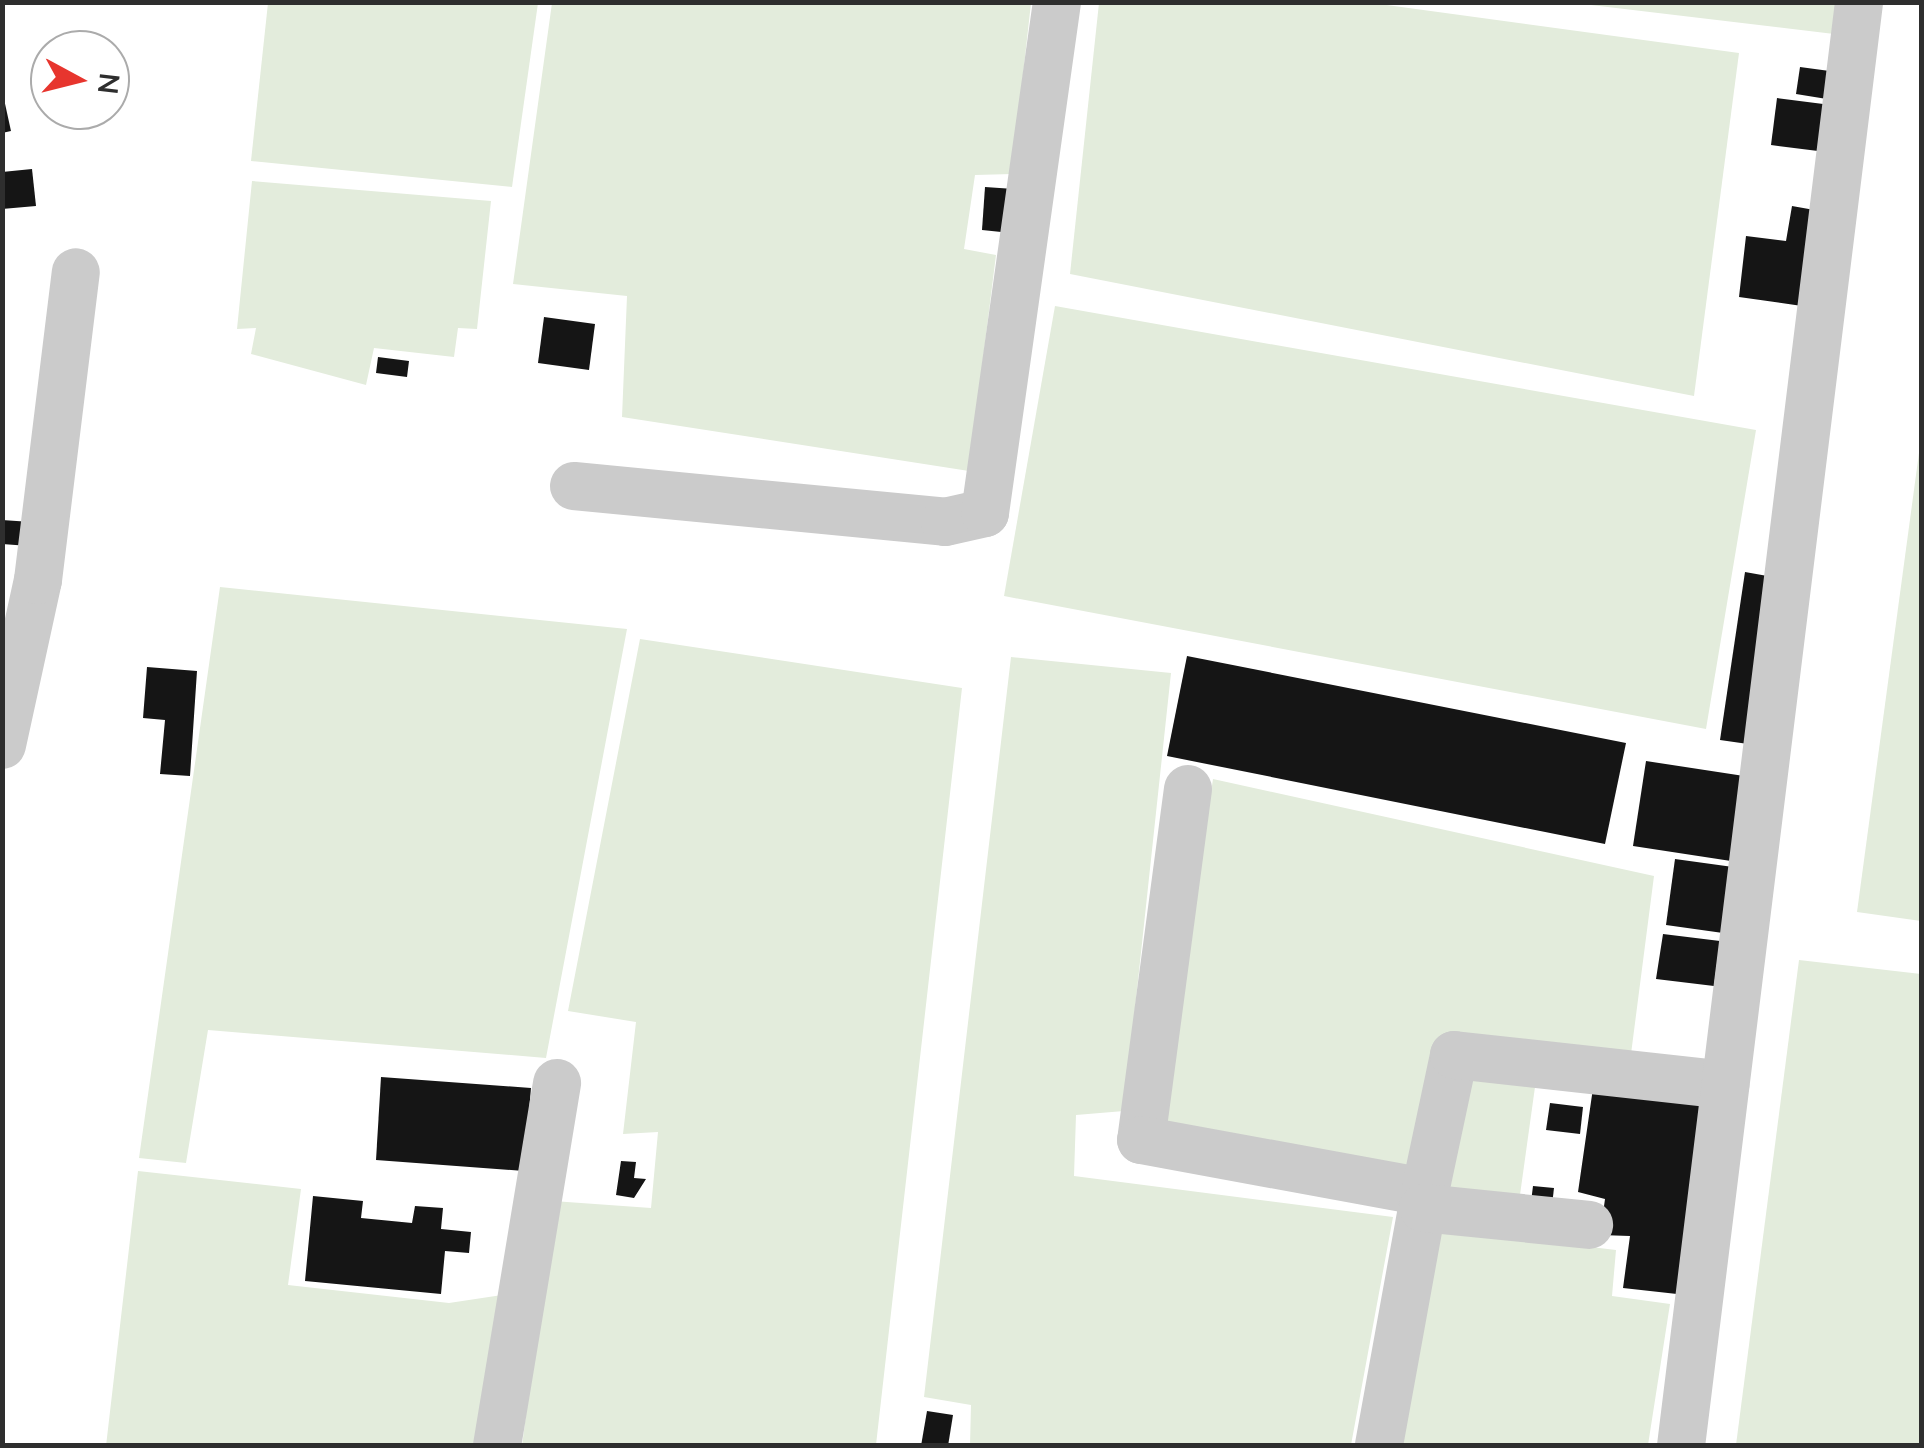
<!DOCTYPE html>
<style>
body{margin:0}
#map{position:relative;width:1924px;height:1448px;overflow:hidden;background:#fff;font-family:"Nunito Sans",sans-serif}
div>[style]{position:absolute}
.green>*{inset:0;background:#e3ecdc}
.building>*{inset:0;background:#151515}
.minor>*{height:48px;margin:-24px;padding:0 24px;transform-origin:24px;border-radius:24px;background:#cbcbcb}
span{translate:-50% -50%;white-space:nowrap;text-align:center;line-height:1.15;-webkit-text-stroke:10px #fff;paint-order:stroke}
.frame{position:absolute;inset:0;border:5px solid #2e2e2e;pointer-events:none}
.north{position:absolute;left:30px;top:30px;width:100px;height:100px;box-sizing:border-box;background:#fff;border:2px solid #ababab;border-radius:50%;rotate:97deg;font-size:28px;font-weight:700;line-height:40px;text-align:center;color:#2e2e2e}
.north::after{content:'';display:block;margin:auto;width:35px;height:45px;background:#e7352e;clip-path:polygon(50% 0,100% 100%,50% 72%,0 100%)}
</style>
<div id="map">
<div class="green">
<i style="clip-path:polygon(268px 3px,538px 3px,512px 187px,251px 161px)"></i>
<i style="clip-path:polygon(552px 3px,1031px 3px,1012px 174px,975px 175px,964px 249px,996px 255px,969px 471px,622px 417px,627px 296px,513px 284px)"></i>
<i style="clip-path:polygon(1099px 3px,1372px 3px,1739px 53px,1694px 396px,1070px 274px)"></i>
<i style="clip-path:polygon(1574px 3px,1838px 3px,1834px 34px)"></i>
<i style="clip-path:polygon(252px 181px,491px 201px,477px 329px,458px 328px,454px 357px,374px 348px,366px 385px,251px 354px,256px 328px,237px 329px)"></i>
<i style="clip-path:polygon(1055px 306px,1756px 430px,1706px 729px,1004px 596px)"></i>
<i style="clip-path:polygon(1921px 438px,1922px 921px,1921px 921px,1857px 912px)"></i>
<i style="clip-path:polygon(220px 587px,627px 629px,546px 1058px,208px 1030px,186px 1163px,139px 1158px)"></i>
<i style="clip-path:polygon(640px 639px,962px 688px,876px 1445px,522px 1446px,553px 1201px,651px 1208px,658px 1132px,623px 1134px,636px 1022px,568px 1011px)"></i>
<i style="clip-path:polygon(1011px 657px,1171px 673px,1124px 1111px,1076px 1115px,1074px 1176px,1393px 1217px,1351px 1445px,970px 1445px,971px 1405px,924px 1397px)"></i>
<i style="clip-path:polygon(1213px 779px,1654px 876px,1631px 1054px,1454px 1032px,1408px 1171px,1160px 1127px)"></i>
<i style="clip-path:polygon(1799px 960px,1921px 974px,1921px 1445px,1736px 1445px)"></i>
<i style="clip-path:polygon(1465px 1078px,1535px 1087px,1519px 1202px,1443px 1194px)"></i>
<i style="clip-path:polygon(138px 1171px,301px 1189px,288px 1285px,449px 1303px,502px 1295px,480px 1445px,106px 1446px)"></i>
<i style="clip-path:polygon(1439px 1229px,1616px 1250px,1612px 1296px,1670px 1304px,1648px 1445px,1399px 1446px)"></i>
</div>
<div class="building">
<i style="clip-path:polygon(1800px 67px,1837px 72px,1833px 100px,1796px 94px)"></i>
<i style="clip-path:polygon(2px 90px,11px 131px,2px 133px)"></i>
<i style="clip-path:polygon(1777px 98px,1831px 105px,1826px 152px,1771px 145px)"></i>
<i style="clip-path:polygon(32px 169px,36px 206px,2px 209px,2px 172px)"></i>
<i style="clip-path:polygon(985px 187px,1014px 189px,1011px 233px,982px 230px)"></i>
<i style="clip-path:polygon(1792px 206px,1820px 211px,1802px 306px,1739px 297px,1746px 236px,1786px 241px)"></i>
<i style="clip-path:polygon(544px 317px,595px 324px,589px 370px,538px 363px)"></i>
<i style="clip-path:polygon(378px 357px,409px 361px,407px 377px,376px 373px)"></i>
<i style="clip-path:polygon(2px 520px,31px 522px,29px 546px,2px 544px)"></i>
<i style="clip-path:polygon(1745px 572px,1773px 577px,1748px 744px,1720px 740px)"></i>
<i style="clip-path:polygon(1187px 656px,1626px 743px,1605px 844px,1167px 756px)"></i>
<i style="clip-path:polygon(147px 667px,197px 671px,190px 776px,160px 774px,165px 720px,143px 718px)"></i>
<i style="clip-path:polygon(1646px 761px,1744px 776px,1731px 861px,1633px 846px)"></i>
<i style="clip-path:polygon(1675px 859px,1733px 867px,1723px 933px,1666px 925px)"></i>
<i style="clip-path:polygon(1663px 934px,1720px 941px,1714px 986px,1656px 979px)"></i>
<i style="clip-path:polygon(381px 1077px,531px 1088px,524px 1171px,376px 1160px)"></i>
<i style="clip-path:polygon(1593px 1088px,1703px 1102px,1677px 1294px,1623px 1288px,1630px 1236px,1600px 1235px,1605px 1199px,1578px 1192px)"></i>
<i style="clip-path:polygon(1550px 1103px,1583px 1107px,1580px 1134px,1546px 1130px)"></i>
<i style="clip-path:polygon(621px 1161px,636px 1162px,634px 1178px,646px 1179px,634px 1198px,616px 1195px)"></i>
<i style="clip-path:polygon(1533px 1186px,1554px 1188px,1552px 1205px,1531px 1202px)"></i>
<i style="clip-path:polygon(313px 1196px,363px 1201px,361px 1218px,412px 1223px,415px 1206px,443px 1208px,441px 1229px,471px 1232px,469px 1253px,445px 1251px,441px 1294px,305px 1281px)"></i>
<i style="clip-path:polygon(927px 1411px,953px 1415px,948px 1446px,921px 1446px)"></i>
</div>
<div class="minor">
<i style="left:574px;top:486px;width:373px;rotate:5.5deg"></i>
<i style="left:945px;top:522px;width:41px;rotate:-12.7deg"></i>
<i style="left:985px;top:513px;width:516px;rotate:-81.98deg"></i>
<i style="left:2px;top:745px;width:169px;rotate:-77.7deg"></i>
<i style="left:38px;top:580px;width:310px;rotate:-83deg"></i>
<i style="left:1188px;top:789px;width:354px;rotate:97.6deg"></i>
<i style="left:1141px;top:1140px;width:289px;rotate:10.4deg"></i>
<i style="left:1425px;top:1192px;width:258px;rotate:100.3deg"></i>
<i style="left:1425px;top:1192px;width:140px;rotate:-78deg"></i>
<i style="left:1454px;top:1055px;width:273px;rotate:6.3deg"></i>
<i style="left:1423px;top:1208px;width:167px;rotate:5.8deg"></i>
<i style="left:497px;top:1446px;width:368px;rotate:-80.6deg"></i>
<i style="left:1681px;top:1446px;width:1455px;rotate:-82.97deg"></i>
</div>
<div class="frame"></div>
<div class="north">N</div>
</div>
